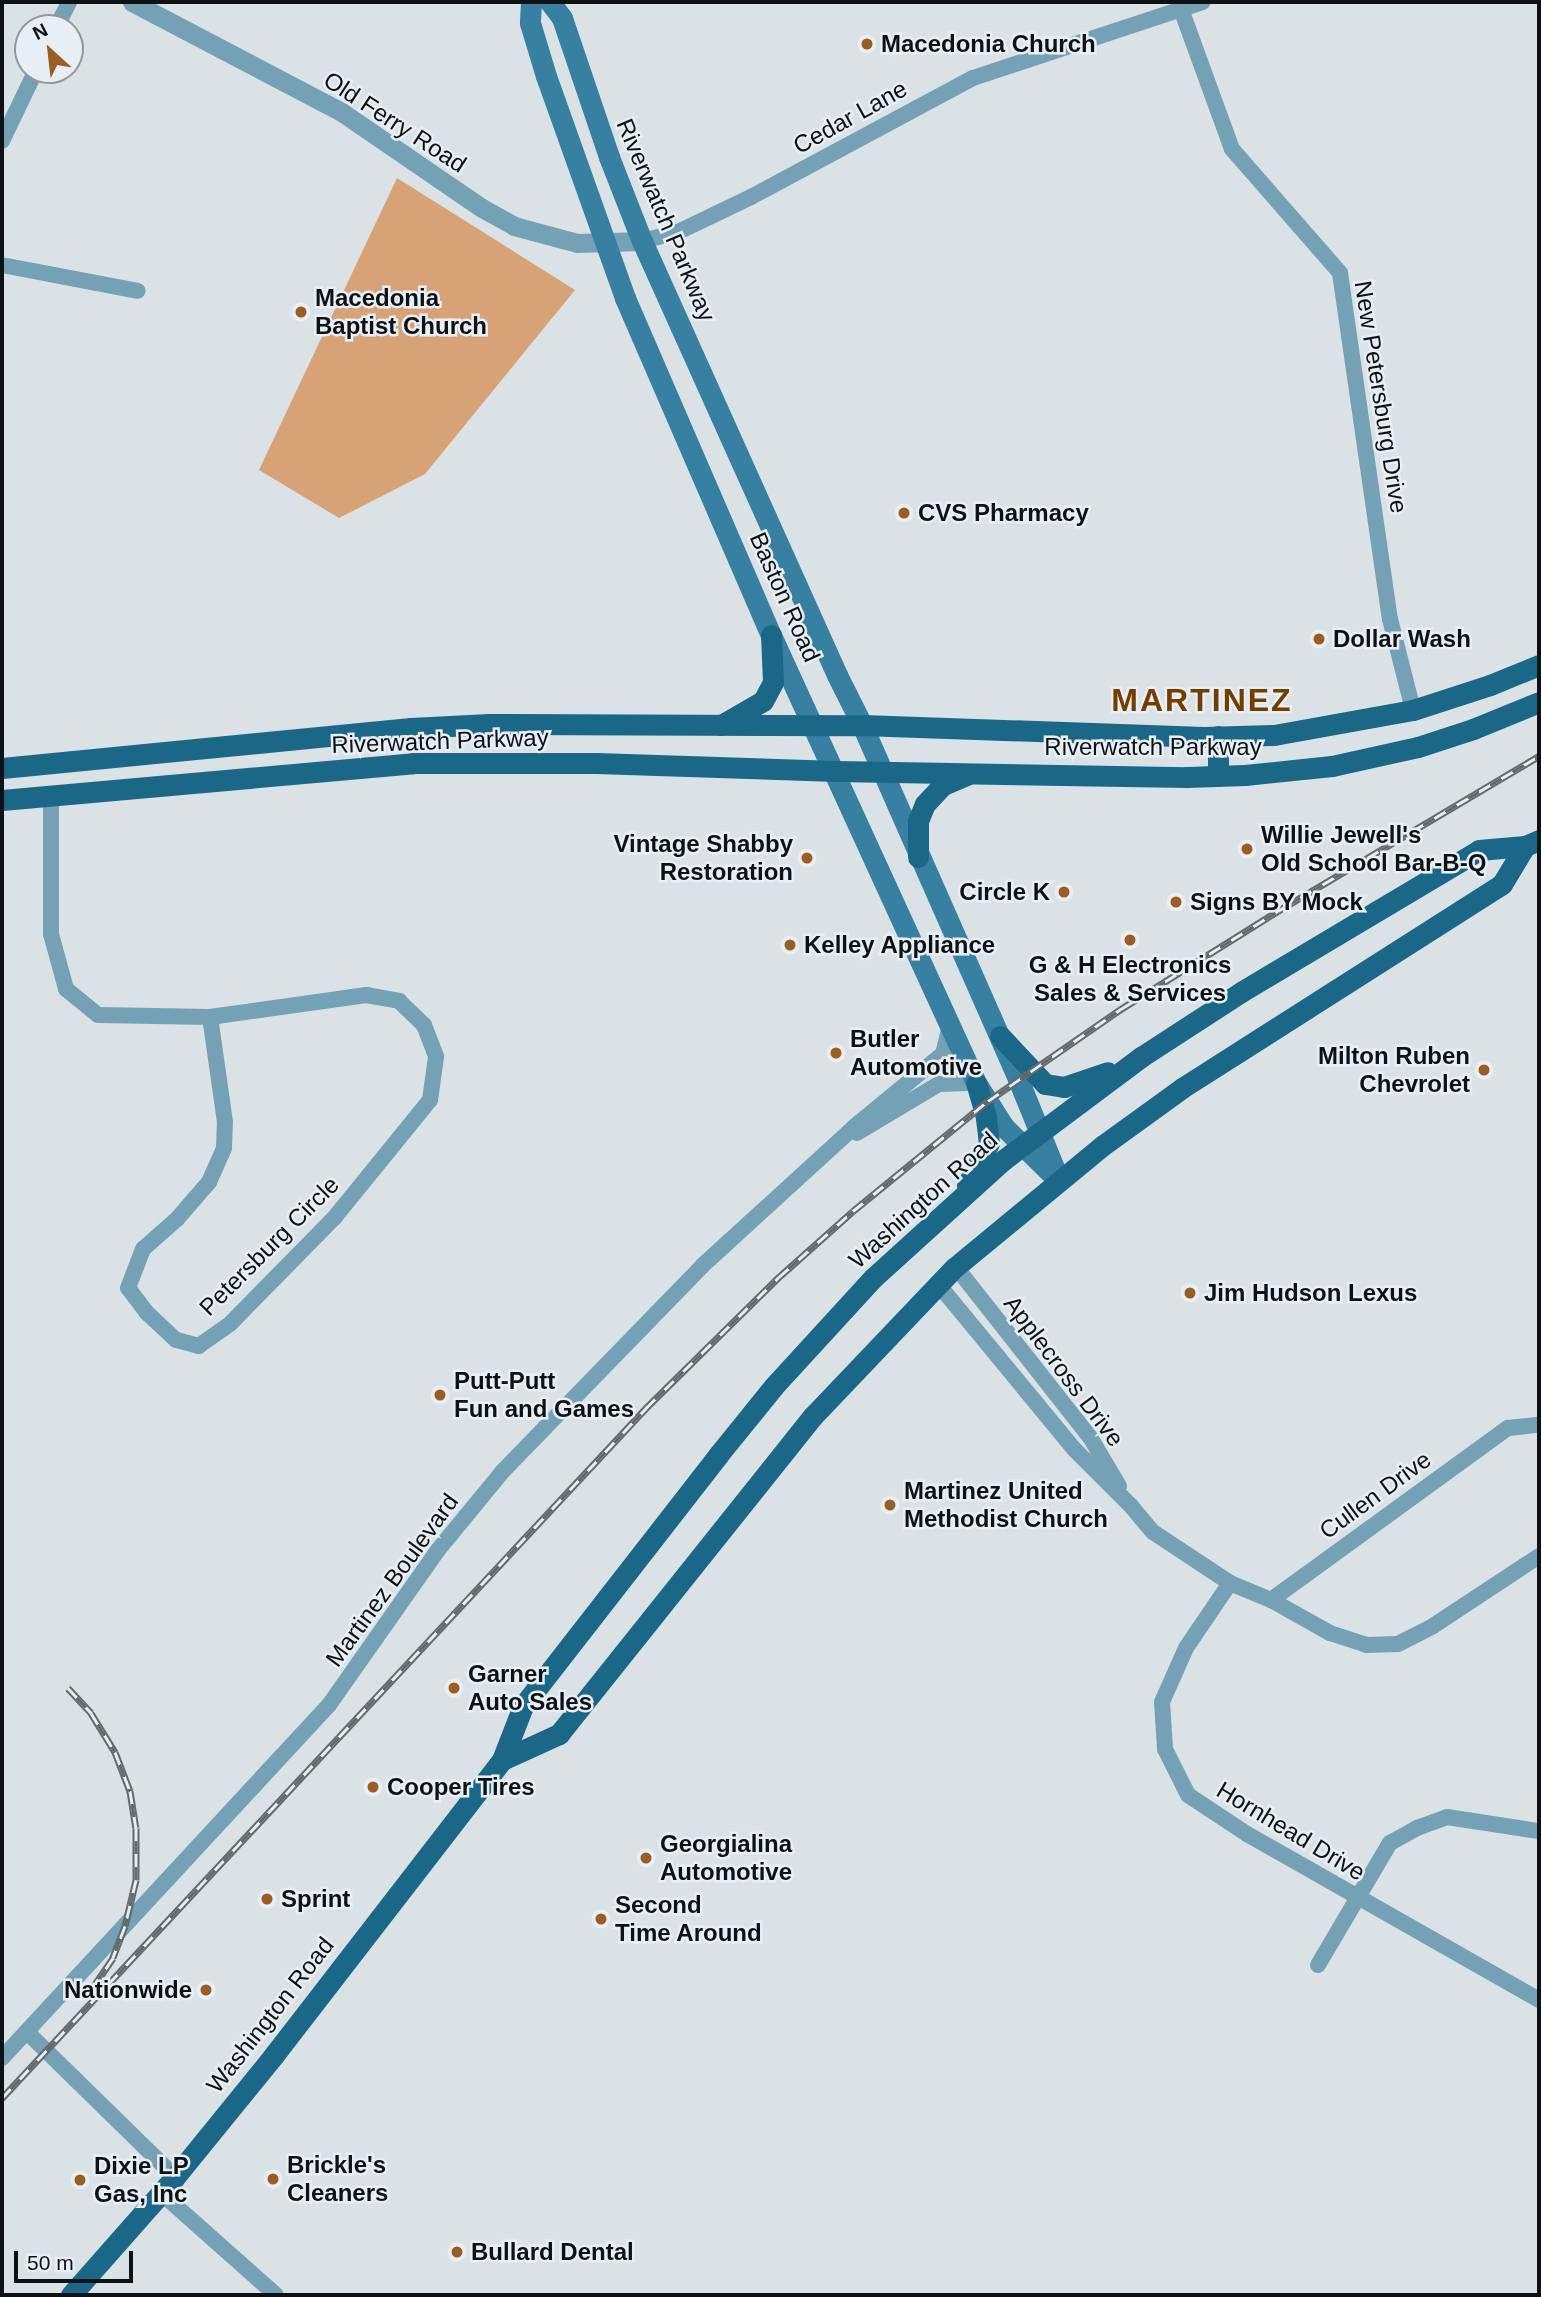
<!DOCTYPE html>
<style>
body{margin:0}
#map{position:relative;width:1541px;height:2297px;overflow:hidden;background:#dae2e6;font-family:Helvetica,sans-serif}
div>[style]{position:absolute}
.green>*{inset:0;background:#d8a277}
.minor>*{height:16px;margin:-8px;padding:0 8px;transform-origin:8px;border-radius:8px;background:#75a1b7}
.tertiary>*{height:19px;margin:-9.5px;padding:0 9.5px;transform-origin:9.5px;border-radius:9.5px;background:#75a1b7}
.secondary>*{height:21px;margin:-10.5px;padding:0 10.5px;transform-origin:10.5px;border-radius:10.5px;background:#3880a2}
.primary>*{height:21px;margin:-10.5px;padding:0 10.5px;transform-origin:10.5px;border-radius:10.5px;background:#1a6788}
.rail>*{height:7px;margin-top:-3.5px;transform-origin:0;background:repeating-linear-gradient(90deg,#e7eff4 0 13px,#646a6c 0 26px);box-sizing:border-box;border-block:2px solid #646a6c}
.dots>*{width:19px;height:19px;translate:-50% -50%;box-sizing:border-box;border:4px solid #e7eff4;border-radius:50%}
span{translate:-50% -50%;white-space:nowrap;text-align:center;line-height:1.15;-webkit-text-stroke:5px #e7eff4;paint-order:stroke}
.poi-label{font-size:24px;color:#0f1214;font-weight:700}
.left{translate:0 -50%;text-align:left}
.right{translate:-100% -50%;text-align:right}
.street-label{font-size:24px;color:#0f1214}
.district-label{font-size:32px;color:#733c00;font-weight:700;letter-spacing:2px}
.frame{position:absolute;inset:0;border:4px solid #0f1214;pointer-events:none}
.north{position:absolute;left:14px;top:14px;width:70px;height:70px;box-sizing:border-box;background:#e7eff4;border:2px solid #91979a;border-radius:50%;rotate:333deg;font-size:19px;font-weight:700;line-height:28px;text-align:center;color:#0f1214}
.north::after{content:'';display:block;margin:auto;width:24px;height:32px;background:#9c5d24;clip-path:polygon(50% 0,100% 100%,50% 72%,0 100%)}
.scale{position:absolute;left:14px;top:2251px;width:119px;height:32px;box-sizing:border-box;border:4px solid #0f1214;border-top:0;padding-left:9px;font-size:21px;line-height:24px;white-space:nowrap;color:#0f1214;-webkit-text-stroke:5px #e7eff4;paint-order:stroke}
</style>
<div id="map">
<div class="green">
<i style="clip-path:polygon(397px 178px,575px 290px,425px 474px,339px 518px,259px 470px)"></i>
</div>
<div class="minor">
<i style="left:1181px;top:9px;width:149px;rotate:70deg"></i>
<i style="left:1232px;top:149px;width:164px;rotate:48.9deg"></i>
<i style="left:1340px;top:273px;width:350px;rotate:81.8deg"></i>
<i style="left:1390px;top:619px;width:94px;rotate:75.8deg"></i>
<i style="left:56px;top:28px;width:29px;rotate:-63deg"></i>
<i style="left:2px;top:141px;width:79px;rotate:-64.4deg"></i>
<i style="left:642px;top:241px;width:37px;rotate:-14deg"></i>
<i style="left:678px;top:232px;width:81px;rotate:-25.6deg"></i>
<i style="left:751px;top:197px;width:252px;rotate:-28.2deg"></i>
<i style="left:973px;top:78px;width:242px;rotate:-18.3deg"></i>
<i style="left:2px;top:265px;width:138px;rotate:10.8deg"></i>
<i style="left:51px;top:796px;width:138px;rotate:90deg"></i>
<i style="left:51px;top:934px;width:57px;rotate:74.7deg"></i>
<i style="left:66px;top:989px;width:41px;rotate:39.1deg"></i>
<i style="left:98px;top:1015px;width:112px;rotate:1deg"></i>
<i style="left:366px;top:995px;width:34px;rotate:10deg"></i>
<i style="left:399px;top:1001px;width:35px;rotate:44deg"></i>
<i style="left:424px;top:1025px;width:34px;rotate:69deg"></i>
<i style="left:436px;top:1057px;width:43px;rotate:97.9deg"></i>
<i style="left:430px;top:1100px;width:152px;rotate:129.1deg"></i>
<i style="left:334px;top:1218px;width:148px;rotate:134.5deg"></i>
<i style="left:230px;top:1324px;width:38px;rotate:145deg"></i>
<i style="left:199px;top:1346px;width:24px;rotate:-165deg"></i>
<i style="left:176px;top:1340px;width:40px;rotate:-137deg"></i>
<i style="left:147px;top:1313px;width:31px;rotate:-127deg"></i>
<i style="left:128px;top:1288px;width:42px;rotate:-69deg"></i>
<i style="left:143px;top:1249px;width:45px;rotate:-41.4deg"></i>
<i style="left:177px;top:1219px;width:49px;rotate:-49.1deg"></i>
<i style="left:209px;top:1182px;width:37px;rotate:-66deg"></i>
<i style="left:224px;top:1148px;width:26px;rotate:-88deg"></i>
<i style="left:225px;top:1122px;width:106px;rotate:-98.1deg"></i>
<i style="left:210px;top:1017px;width:158px;rotate:-8deg"></i>
<i style="left:857px;top:1133px;width:96px;rotate:-30.9deg"></i>
<i style="left:939px;top:1084px;width:37px;rotate:-2deg"></i>
<i style="left:956px;top:1267px;width:216px;rotate:51.8deg"></i>
<i style="left:1090px;top:1437px;width:57px;rotate:59.4deg"></i>
<i style="left:938px;top:1284px;width:214px;rotate:50.5deg"></i>
<i style="left:1074px;top:1449px;width:81px;rotate:45deg"></i>
<i style="left:1131px;top:1506px;width:34px;rotate:50deg"></i>
<i style="left:1153px;top:1532px;width:92px;rotate:33.5deg"></i>
<i style="left:1230px;top:1583px;width:44px;rotate:22.5deg"></i>
<i style="left:1271px;top:1600px;width:68px;rotate:29.2deg"></i>
<i style="left:1330px;top:1633px;width:38px;rotate:18deg"></i>
<i style="left:1366px;top:1645px;width:32px;rotate:-2deg"></i>
<i style="left:1398px;top:1644px;width:39px;rotate:-27deg"></i>
<i style="left:1433px;top:1626px;width:127px;rotate:-33.4deg"></i>
<i style="left:1230px;top:1583px;width:78px;rotate:124.1deg"></i>
<i style="left:1186px;top:1648px;width:59px;rotate:114deg"></i>
<i style="left:1162px;top:1702px;width:47px;rotate:86.3deg"></i>
<i style="left:1165px;top:1749px;width:51px;rotate:63.4deg"></i>
<i style="left:1188px;top:1795px;width:71px;rotate:33.5deg"></i>
<i style="left:1247px;top:1834px;width:336px;rotate:29.6deg"></i>
<i style="left:1271px;top:1600px;width:293px;rotate:-36deg"></i>
<i style="left:1508px;top:1428px;width:31px;rotate:-6deg"></i>
<i style="left:1318px;top:1965px;width:142px;rotate:-59.5deg"></i>
<i style="left:1390px;top:1843px;width:31px;rotate:-29deg"></i>
<i style="left:1417px;top:1828px;width:32px;rotate:-20deg"></i>
<i style="left:1447px;top:1817px;width:93px;rotate:8.7deg"></i>
<i style="left:27px;top:2032px;width:207px;rotate:44.4deg"></i>
<i style="left:2px;top:2058px;width:481px;rotate:-47.2deg"></i>
<i style="left:329px;top:1705px;width:189px;rotate:-54.9deg"></i>
<i style="left:438px;top:1550px;width:101px;rotate:-50.6deg"></i>
<i style="left:502px;top:1472px;width:287px;rotate:-45.8deg"></i>
<i style="left:702px;top:1266px;width:206px;rotate:-42.4deg"></i>
<i style="left:854px;top:1127px;width:115px;rotate:-39.4deg"></i>
<i style="left:943px;top:1054px;width:30px;rotate:-76deg"></i>
<i style="left:160px;top:2192px;width:155px;rotate:41.6deg"></i>
</div>
<div class="tertiary">
<i style="left:132px;top:2px;width:238px;rotate:27.7deg"></i>
<i style="left:343px;top:113px;width:168px;rotate:34.4deg"></i>
<i style="left:482px;top:208px;width:37px;rotate:29deg"></i>
<i style="left:514px;top:226px;width:65px;rotate:15.1deg"></i>
<i style="left:577px;top:243px;width:65px;rotate:-1.8deg"></i>
</div>
<div class="secondary">
<i style="left:531px;top:2px;width:21px;rotate:93deg"></i>
<i style="left:530px;top:23px;width:55px;rotate:73.2deg"></i>
<i style="left:546px;top:76px;width:236px;rotate:70.4deg"></i>
<i style="left:625px;top:298px;width:367px;rotate:66.6deg"></i>
<i style="left:771px;top:635px;width:493px;rotate:65.4deg"></i>
<i style="left:976px;top:1083px;width:52px;rotate:57.5deg"></i>
<i style="left:1004px;top:1127px;width:77px;rotate:44.5deg"></i>
<i style="left:550px;top:2px;width:20px;rotate:53deg"></i>
<i style="left:562px;top:18px;width:147px;rotate:71.3deg"></i>
<i style="left:609px;top:157px;width:90px;rotate:68.6deg"></i>
<i style="left:642px;top:241px;width:476px;rotate:65.8deg"></i>
<i style="left:837px;top:675px;width:56px;rotate:63.4deg"></i>
<i style="left:862px;top:725px;width:387px;rotate:66.2deg"></i>
<i style="left:1018px;top:1079px;width:104px;rotate:67.9deg"></i>
</div>
<div class="primary">
<i style="left:721px;top:725px;width:48px;rotate:-29.7deg"></i>
<i style="left:763px;top:701px;width:21px;rotate:-62deg"></i>
<i style="left:773px;top:682px;width:47px;rotate:-92.4deg"></i>
<i style="left:1218px;top:736px;width:40px;rotate:90deg"></i>
<i style="left:2px;top:768px;width:411px;rotate:-5.6deg"></i>
<i style="left:411px;top:728px;width:78px;rotate:-2.9deg"></i>
<i style="left:489px;top:724px;width:373px;rotate:0.2deg"></i>
<i style="left:862px;top:725px;width:342px;rotate:2deg"></i>
<i style="left:1204px;top:737px;width:70px;rotate:-1.6deg"></i>
<i style="left:1274px;top:735px;width:141px;rotate:-10.2deg"></i>
<i style="left:1413px;top:710px;width:81px;rotate:-18deg"></i>
<i style="left:1490px;top:685px;width:53px;rotate:-22.2deg"></i>
<i style="left:2px;top:800px;width:413px;rotate:-5.1deg"></i>
<i style="left:413px;top:763px;width:183px"></i>
<i style="left:596px;top:763px;width:240px;rotate:1.9deg"></i>
<i style="left:836px;top:771px;width:351px;rotate:1deg"></i>
<i style="left:1187px;top:777px;width:58px;rotate:-2deg"></i>
<i style="left:1245px;top:775px;width:87px;rotate:-5.9deg"></i>
<i style="left:1332px;top:766px;width:88px;rotate:-12.5deg"></i>
<i style="left:1418px;top:747px;width:58px;rotate:-18.1deg"></i>
<i style="left:1473px;top:729px;width:71px;rotate:-22.2deg"></i>
<i style="left:918px;top:857px;width:36px;rotate:-90deg"></i>
<i style="left:918px;top:821px;width:18px;rotate:-68deg"></i>
<i style="left:925px;top:804px;width:26px;rotate:-47deg"></i>
<i style="left:943px;top:785px;width:26px;rotate:-23deg"></i>
<i style="left:1000px;top:1036px;width:66px;rotate:46.8deg"></i>
<i style="left:1045px;top:1084px;width:19px;rotate:9deg"></i>
<i style="left:1064px;top:1087px;width:46px;rotate:-18.8deg"></i>
<i style="left:967px;top:1185px;width:47px;rotate:-62.4deg"></i>
<i style="left:989px;top:1143px;width:26px;rotate:-97deg"></i>
<i style="left:986px;top:1117px;width:35px;rotate:-106deg"></i>
<i style="left:502px;top:1760px;width:63px;rotate:-24.5deg"></i>
<i style="left:559px;top:1734px;width:407px;rotate:-51.4deg"></i>
<i style="left:813px;top:1416px;width:204px;rotate:-46.4deg"></i>
<i style="left:954px;top:1268px;width:192px;rotate:-39.5deg"></i>
<i style="left:1102px;top:1146px;width:99px;rotate:-35.9deg"></i>
<i style="left:1182px;top:1088px;width:379px;rotate:-32.5deg"></i>
<i style="left:1502px;top:884px;width:44px;rotate:-58.8deg"></i>
<i style="left:71px;top:2295px;width:157px;rotate:-48.6deg"></i>
<i style="left:175px;top:2177px;width:157px;rotate:-50.9deg"></i>
<i style="left:274px;top:2055px;width:373px;rotate:-52.3deg"></i>
<i style="left:502px;top:1760px;width:58px;rotate:-68.7deg"></i>
<i style="left:523px;top:1706px;width:319px;rotate:-52.1deg"></i>
<i style="left:719px;top:1454px;width:87px;rotate:-51deg"></i>
<i style="left:774px;top:1386px;width:147px;rotate:-47.5deg"></i>
<i style="left:873px;top:1278px;width:174px;rotate:-42.2deg"></i>
<i style="left:1002px;top:1161px;width:174px;rotate:-36.8deg"></i>
<i style="left:1141px;top:1057px;width:119px;rotate:-33deg"></i>
<i style="left:1241px;top:992px;width:277px;rotate:-30.8deg"></i>
<i style="left:1479px;top:850px;width:46px;rotate:-5deg"></i>
<i style="left:1525px;top:846px;width:15px;rotate:-23deg"></i>
</div>
<div class="rail">
<i style="left:68px;top:1688px;width:34px;rotate:47deg"></i>
<i style="left:91px;top:1713px;width:46px;rotate:58.4deg"></i>
<i style="left:115px;top:1752px;width:42px;rotate:69deg"></i>
<i style="left:130px;top:1791px;width:37px;rotate:81deg"></i>
<i style="left:136px;top:1828px;width:52px;rotate:90deg"></i>
<i style="left:136px;top:1880px;width:47px;rotate:103.4deg"></i>
<i style="left:125px;top:1926px;width:34px;rotate:111deg"></i>
<i style="left:113px;top:1958px;width:46px;rotate:124.4deg"></i>
<i style="left:2px;top:2098px;width:944px;rotate:-46.97deg"></i>
<i style="left:646px;top:1408px;width:187px;rotate:-44.6deg"></i>
<i style="left:779px;top:1277px;width:99px;rotate:-41.7deg"></i>
<i style="left:853px;top:1211px;width:174px;rotate:-39.2deg"></i>
<i style="left:988px;top:1101px;width:162px;rotate:-34.7deg"></i>
<i style="left:1121px;top:1009px;width:185px;rotate:-32deg"></i>
<i style="left:1278px;top:911px;width:304px;rotate:-30.7deg"></i>
</div>
<div class="dots">
<i style="left:867px;top:44px;background:#9c5d24"></i>
<i style="left:301px;top:312px;background:#9c5d24"></i>
<i style="left:904px;top:513px;background:#9c5d24"></i>
<i style="left:1319px;top:639px;background:#9c5d24"></i>
<i style="left:1247px;top:849px;background:#9c5d24"></i>
<i style="left:807px;top:858px;background:#9c5d24"></i>
<i style="left:1064px;top:892px;background:#9c5d24"></i>
<i style="left:1176px;top:902px;background:#9c5d24"></i>
<i style="left:1130px;top:940px;background:#9c5d24"></i>
<i style="left:790px;top:945px;background:#9c5d24"></i>
<i style="left:836px;top:1053px;background:#9c5d24"></i>
<i style="left:1484px;top:1070px;background:#9c5d24"></i>
<i style="left:1190px;top:1293px;background:#9c5d24"></i>
<i style="left:440px;top:1395px;background:#9c5d24"></i>
<i style="left:890px;top:1505px;background:#9c5d24"></i>
<i style="left:454px;top:1688px;background:#9c5d24"></i>
<i style="left:373px;top:1787px;background:#9c5d24"></i>
<i style="left:646px;top:1858px;background:#9c5d24"></i>
<i style="left:267px;top:1899px;background:#9c5d24"></i>
<i style="left:601px;top:1919px;background:#9c5d24"></i>
<i style="left:206px;top:1990px;background:#9c5d24"></i>
<i style="left:273px;top:2179px;background:#9c5d24"></i>
<i style="left:80px;top:2180px;background:#9c5d24"></i>
<i style="left:457px;top:2252px;background:#9c5d24"></i>
</div>
<div class="poi-label">
<span class="left" style="left:881px;top:44px">Macedonia Church</span>
<span class="left" style="left:315px;top:312px">Macedonia<br>Baptist Church</span>
<span class="left" style="left:918px;top:513px">CVS Pharmacy</span>
<span class="left" style="left:1333px;top:639px">Dollar Wash</span>
<span class="left" style="left:1261px;top:849px">Willie Jewell's<br>Old School Bar-B-Q</span>
<span class="right" style="left:793px;top:858px">Vintage Shabby<br>Restoration</span>
<span class="right" style="left:1050px;top:892px">Circle K</span>
<span class="left" style="left:1190px;top:902px">Signs BY Mock</span>
<span class="left" style="left:804px;top:945px">Kelley Appliance</span>
<span style="left:1130px;top:979px">G &amp; H Electronics<br>Sales &amp; Services</span>
<span class="left" style="left:850px;top:1053px">Butler<br>Automotive</span>
<span class="right" style="left:1470px;top:1070px">Milton Ruben<br>Chevrolet</span>
<span class="left" style="left:1204px;top:1293px">Jim Hudson Lexus</span>
<span class="left" style="left:454px;top:1395px">Putt-Putt<br>Fun and Games</span>
<span class="left" style="left:904px;top:1505px">Martinez United<br>Methodist Church</span>
<span class="left" style="left:468px;top:1688px">Garner<br>Auto Sales</span>
<span class="left" style="left:387px;top:1787px">Cooper Tires</span>
<span class="left" style="left:660px;top:1858px">Georgialina<br>Automotive</span>
<span class="left" style="left:281px;top:1899px">Sprint</span>
<span class="left" style="left:615px;top:1919px">Second<br>Time Around</span>
<span class="right" style="left:192px;top:1990px">Nationwide</span>
<span class="left" style="left:287px;top:2179px">Brickle's<br>Cleaners</span>
<span class="left" style="left:94px;top:2180px">Dixie LP<br>Gas, Inc</span>
<span class="left" style="left:471px;top:2252px">Bullard Dental</span>
</div>
<div class="street-label">
<span style="left:850px;top:117px;rotate:-29deg">Cedar Lane</span>
<span style="left:395px;top:122px;rotate:33deg">Old Ferry Road</span>
<span style="left:666px;top:220px;rotate:67deg">Riverwatch Parkway</span>
<span style="left:1381px;top:397px;rotate:81deg">New Petersburg Drive</span>
<span style="left:785px;top:597px;rotate:66deg">Baston Road</span>
<span style="left:440px;top:741px;rotate:-2deg">Riverwatch Parkway</span>
<span style="left:1153px;top:747px">Riverwatch Parkway</span>
<span style="left:923px;top:1200px;rotate:-42deg">Washington Road</span>
<span style="left:269px;top:1246px;rotate:-45deg">Petersburg Circle</span>
<span style="left:1064px;top:1371px;rotate:53deg">Applecross Drive</span>
<span style="left:1375px;top:1495px;rotate:-36deg">Cullen Drive</span>
<span style="left:392px;top:1580px;rotate:-54deg">Martinez Boulevard</span>
<span style="left:1291px;top:1831px;rotate:31deg">Hornhead Drive</span>
<span style="left:270px;top:2015px;rotate:-52deg">Washington Road</span>
</div>
<div class="district-label">
<span style="left:1202px;top:700px">MARTINEZ</span>
</div>
<div class="frame"></div>
<div class="north">N</div>
<div class="scale">50 m</div>
</div>
